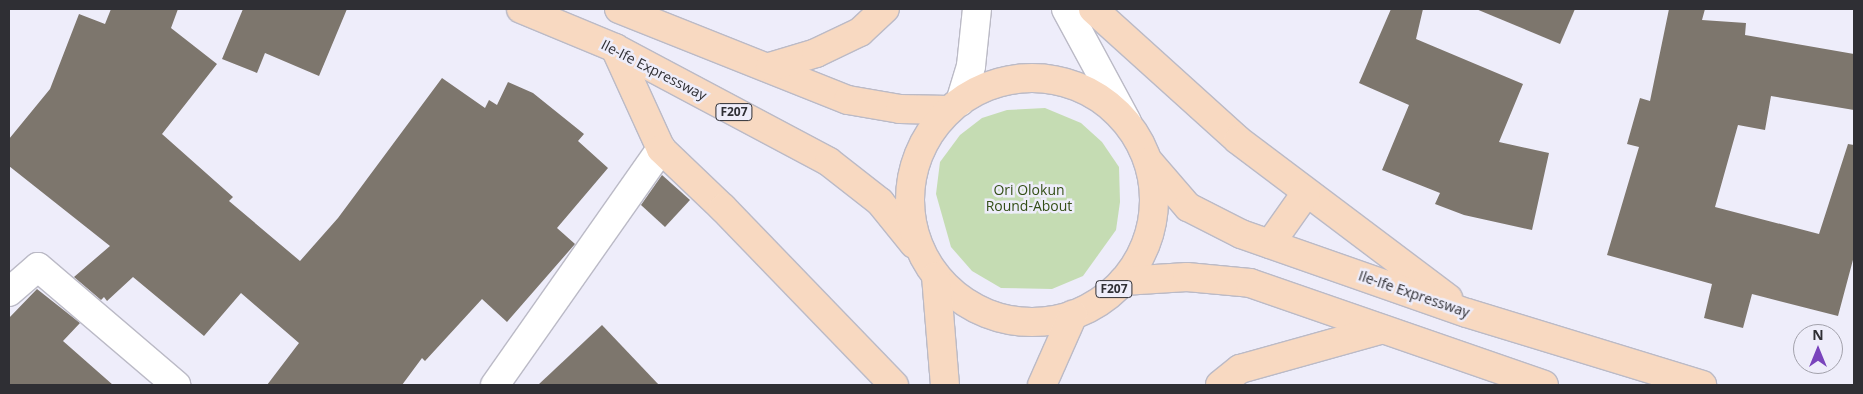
<!DOCTYPE html>
<style>
body{margin:0}
#map{position:relative;width:1863px;height:394px;overflow:hidden;background:#eeedfa;font-family:"Open Sans",sans-serif}
div>[style]{position:absolute}
.green>*{inset:0;background:#c5dcb3}
.building>*{inset:0;background:#7d766d}
.roads{filter:drop-shadow(1px 0 #bbbac6) drop-shadow(-1px 0 #bbbac6) drop-shadow(0 1px #bbbac6) drop-shadow(0 -1px #bbbac6)}
.minor>*{height:28px;margin:-14px;padding:0 14px;transform-origin:14px;border-radius:14px;background:#fff}
.secondary>*{height:28px;margin:-14px;padding:0 14px;transform-origin:14px;border-radius:14px;background:#fff}
.primary>*{height:28px;margin:-14px;padding:0 14px;transform-origin:14px;border-radius:14px;background:#f8d9c1}
.primary>.ring{margin:-14px;padding:0;box-sizing:content-box;background:none;border:28px solid #f8d9c1;border-radius:50%}
span{translate:-50% -50%;white-space:nowrap;text-align:center;line-height:1.15;-webkit-text-stroke:5px #eeedfa;paint-order:stroke}
.shield-label span{padding:1px 4px;background:#eeedfa;border:1px solid;border-radius:4px;-webkit-text-stroke-width:0}
.shield-label{font-size:12px;color:#2f2f34;font-weight:700}
.street-label{font-size:14px;color:#2f2f34}
.park-label{font-size:14px;color:#344f17}
.frame{position:absolute;inset:0;border:10px solid #2f2f34;pointer-events:none}
.north{position:absolute;left:1793px;top:324px;width:50px;height:50px;box-sizing:border-box;background:#eeedfa;border:1px solid #a2a1ab;border-radius:50%;rotate:0deg;font-size:14px;font-weight:700;line-height:20px;text-align:center;color:#2f2f34}
.north::after{content:'';display:block;margin:auto;width:18px;height:22px;background:#7944bc;clip-path:polygon(50% 0,100% 100%,50% 72%,0 100%)}
</style>
<div id="map">
<div class="green">
<i style="clip-path:polygon(1045px 108px,1081px 123px,1102px 142px,1119px 167px,1120px 202px,1116px 230px,1083px 276px,1052px 289px,1001px 288px,972px 271px,951px 247px,936px 194px,940px 162px,960px 135px,982px 118px,1007px 110px)"></i>
</div>
<div class="building">
<i style="clip-path:polygon(111px 9px,178px 9px,171px 28px,217px 64px,162px 134px,233px 197px,229px 201px,300px 261px,338px 218px,442px 78px,485px 108px,489px 100px,497px 105px,508px 82px,533px 93px,584px 134px,578px 141px,608px 168px,557px 228px,575px 244px,507px 322px,482px 299px,425px 361px,422px 358px,402px 385px,267px 385px,299px 343px,241px 293px,204px 336px,133px 277px,107px 301px,104px 297px,101px 300px,74px 277px,110px 246px,9px 166px,9px 139px,50px 89px,79px 14px,105px 24px)"></i>
<i style="clip-path:polygon(243px 9px,347px 9px,319px 76px,265px 53px,257px 73px,222px 59px)"></i>
<i style="clip-path:polygon(1391px 9px,1423px 9px,1416px 39px,1523px 84px,1499px 142px,1549px 153px,1532px 230px,1464px 215px,1435px 204px,1440px 193px,1382px 170px,1409px 105px,1359px 83px)"></i>
<i style="clip-path:polygon(1476px 9px,1575px 9px,1560px 44px)"></i>
<i style="clip-path:polygon(1669px 9px,1705px 9px,1702px 20px,1746px 23px,1745px 35px,1854px 54px,1854px 110px,1771px 96px,1765px 130px,1738px 125px,1715px 207px,1819px 234px,1848px 144px,1854px 145px,1854px 256px,1838px 316px,1752px 294px,1743px 328px,1704px 318px,1712px 284px,1607px 255px,1639px 147px,1627px 144px,1640px 98px,1650px 101px)"></i>
<i style="clip-path:polygon(662px 175px,690px 200px,665px 227px,641px 205px)"></i>
<i style="clip-path:polygon(37px 289px,80px 323px,63px 341px,113px 385px,9px 385px,9px 318px)"></i>
<i style="clip-path:polygon(602px 325px,659px 385px,538px 385px)"></i>
</div>
<div class="roads">
<div class="minor">
<i style="left:9px;top:292px;width:38px;rotate:-41deg"></i>
<i style="left:38px;top:267px;width:182px;rotate:40.5deg"></i>
<i style="left:495px;top:385px;width:289px;rotate:-54.9deg"></i>
</div>
<div class="secondary">
<i style="left:1066px;top:9px;width:128px;rotate:61.6deg"></i>
<i style="left:960px;top:102px;width:38px;rotate:-73deg"></i>
<i style="left:971px;top:66px;width:57px;rotate:-84deg"></i>
</div>
<div class="primary">
<i style="left:521px;top:9px;width:102px;rotate:22.5deg"></i>
<i style="left:615px;top:48px;width:242px;rotate:28deg"></i>
<i style="left:829px;top:162px;width:65px;rotate:38.1deg"></i>
<i style="left:880px;top:202px;width:54px;rotate:51deg"></i>
<i style="left:619px;top:9px;width:246px;rotate:21.7deg"></i>
<i style="left:848px;top:100px;width:53px;rotate:9.8deg"></i>
<i style="left:900px;top:109px;width:49px;rotate:1.2deg"></i>
<i style="left:1093px;top:9px;width:195px;rotate:42.1deg"></i>
<i style="left:1238px;top:140px;width:263px;rotate:37deg"></i>
<i style="left:615px;top:48px;width:111px;rotate:65.5deg"></i>
<i style="left:661px;top:149px;width:86px;rotate:43.6deg"></i>
<i style="left:723px;top:208px;width:246px;rotate:46deg"></i>
<i style="left:770px;top:67px;width:48px;rotate:-16.9deg"></i>
<i style="left:816px;top:53px;width:49px;rotate:-25.5deg"></i>
<i style="left:860px;top:32px;width:34px;rotate:-43deg"></i>
<i class="ring" style="left:910px;top:78px;width:216px;height:216px"></i>
<i style="left:1149px;top:162px;width:60px;rotate:49.1deg"></i>
<i style="left:1188px;top:207px;width:59px;rotate:27deg"></i>
<i style="left:1241px;top:234px;width:239px;rotate:19.3deg"></i>
<i style="left:1467px;top:313px;width:246px;rotate:17deg"></i>
<i style="left:1270px;top:244px;width:62px;rotate:-54.8deg"></i>
<i style="left:936px;top:276px;width:109px;rotate:85.3deg"></i>
<i style="left:1123px;top:281px;width:64px;rotate:-3.6deg"></i>
<i style="left:1187px;top:277px;width:63px;rotate:5.4deg"></i>
<i style="left:1250px;top:283px;width:311px;rotate:19.1deg"></i>
<i style="left:1042px;top:385px;width:77px;rotate:-66.1deg"></i>
<i style="left:1220px;top:385px;width:26px;rotate:-39deg"></i>
<i style="left:1240px;top:369px;width:148px;rotate:-15.6deg"></i>
</div>
</div>
<div class="shield-label">
<span style="left:734px;top:112px">F207</span>
<span style="left:1114px;top:289px">F207</span>
</div>
<div class="street-label">
<span style="left:654px;top:70px;rotate:27deg">Ile-Ife Expressway</span>
<span style="left:1414px;top:294px;rotate:19deg">Ile-Ife Expressway</span>
</div>
<div class="park-label">
<span style="left:1029px;top:198px">Ori Olokun<br>Round-About</span>
</div>
<div class="frame"></div>
<div class="north">N</div>
</div>
